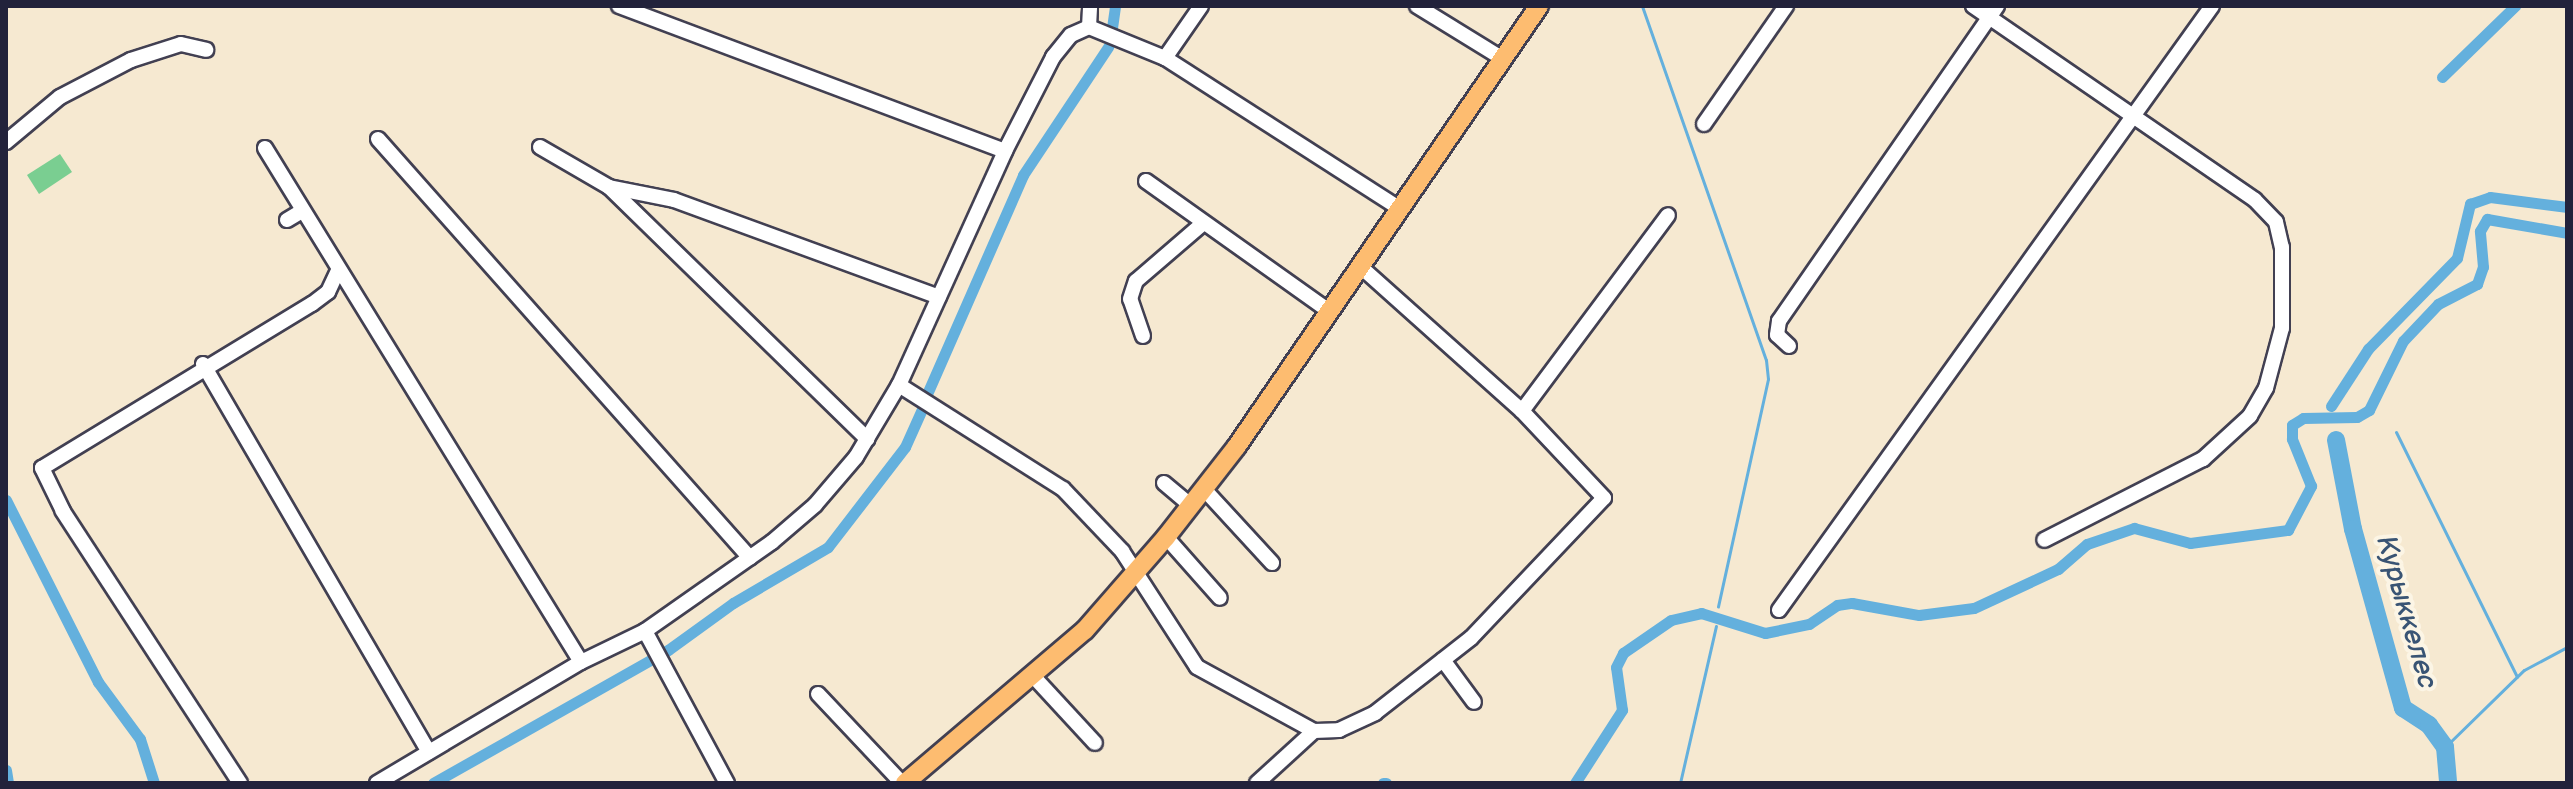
<!DOCTYPE html>
<meta charset="utf-8">
<style>
body{margin:0}
#map{position:relative;width:2573px;height:789px;overflow:hidden;background:#f6e9d1;font-family:"Balsamiq Sans",sans-serif}
div>[style]{position:absolute}
.green>*{inset:0;background:#7ace91}
.stream>*{height:3px;margin:-1.5px;padding:0 1.5px;transform-origin:1.5px;border-radius:1.5px;background:#64b0dd}
.canal>*{height:11px;margin:-5.5px;padding:0 5.5px;transform-origin:5.5px;border-radius:5.5px;background:#64b0dd}
.river>*{height:18px;margin:-9px;padding:0 9px;transform-origin:9px;border-radius:9px;background:#64b0dd}
.roads{filter:drop-shadow(2px 0 #424052) drop-shadow(-2px 0 #424052) drop-shadow(0 2px #424052) drop-shadow(0 -2px #424052)}
.minor>*{height:14px;margin:-7px;padding:0 7px;transform-origin:7px;border-radius:7px;background:#fff}
.major>*{height:18px;margin:-9px;padding:0 9px;transform-origin:9px;border-radius:9px;background:#fdbc70}
span{translate:-50% -50%;white-space:nowrap;text-align:center;line-height:1.15;-webkit-text-stroke:8px #fcf5e5;paint-order:stroke}
.water-label{font-size:28px;color:#395474;font-style:italic}
.frame{position:absolute;inset:0;border:8px solid #22223b;pointer-events:none}
</style>
<div id="map">
<div class="green">
<i style="clip-path:polygon(60px 154px,72px 172px,39px 194px,27px 175px)"></i>
</div>
<div class="stream">
<i style="left:1642px;top:6px;width:375px;rotate:70.7deg"></i>
<i style="left:1766px;top:360px;width:19px;rotate:84deg"></i>
<i style="left:1768px;top:379px;width:233px;rotate:102.4deg"></i>
<i style="left:2396px;top:432px;width:273px;rotate:63.7deg"></i>
<i style="left:2445px;top:747px;width:110px;rotate:-44.3deg"></i>
<i style="left:2524px;top:670px;width:49px;rotate:-28.1deg"></i>
<i style="left:1680px;top:783px;width:161px;rotate:-77.1deg"></i>
</div>
<div class="canal">
<i style="left:1111px;top:35px;width:29px;rotate:-82deg"></i>
<i style="left:2442px;top:77px;width:102px;rotate:-44.2deg"></i>
<i style="left:927px;top:394px;width:239px;rotate:-66.3deg"></i>
<i style="left:1023px;top:175px;width:154px;rotate:-56.4deg"></i>
<i style="left:2331px;top:406px;width:68px;rotate:-57deg"></i>
<i style="left:2368px;top:349px;width:127px;rotate:-45.6deg"></i>
<i style="left:2457px;top:258px;width:56px;rotate:-76.5deg"></i>
<i style="left:2470px;top:204px;width:21px;rotate:-19deg"></i>
<i style="left:2490px;top:197px;width:78px;rotate:7.4deg"></i>
<i style="left:6px;top:500px;width:204px;rotate:63.2deg"></i>
<i style="left:98px;top:682px;width:71px;rotate:53.6deg"></i>
<i style="left:140px;top:739px;width:46px;rotate:72.3deg"></i>
<i style="left:6px;top:770px;width:13px;rotate:81deg"></i>
<i style="left:433px;top:783px;width:270px;rotate:-29.5deg"></i>
<i style="left:668px;top:650px;width:80px;rotate:-35.9deg"></i>
<i style="left:733px;top:603px;width:110px;rotate:-30.5deg"></i>
<i style="left:828px;top:547px;width:126px;rotate:-52.4deg"></i>
<i style="left:905px;top:447px;width:42px;rotate:-65.9deg"></i>
<i style="left:1383px;top:783px;width:3px"></i>
<i style="left:1575px;top:783px;width:87px;rotate:-57.2deg"></i>
<i style="left:1622px;top:710px;width:43px;rotate:-97.9deg"></i>
<i style="left:1616px;top:667px;width:16px;rotate:-63deg"></i>
<i style="left:1623px;top:653px;width:58px;rotate:-34.5deg"></i>
<i style="left:1671px;top:620px;width:31px;rotate:-13deg"></i>
<i style="left:1701px;top:613px;width:67px;rotate:17.4deg"></i>
<i style="left:1765px;top:633px;width:45px;rotate:-11.6deg"></i>
<i style="left:1809px;top:624px;width:34px;rotate:-34deg"></i>
<i style="left:1837px;top:605px;width:15px;rotate:-8deg"></i>
<i style="left:1852px;top:603px;width:68px;rotate:10.2deg"></i>
<i style="left:1919px;top:615px;width:55px;rotate:-7.3deg"></i>
<i style="left:1974px;top:608px;width:93px;rotate:-24.9deg"></i>
<i style="left:2058px;top:569px;width:38px;rotate:-41deg"></i>
<i style="left:2087px;top:544px;width:50px;rotate:-18.8deg"></i>
<i style="left:2134px;top:528px;width:58px;rotate:15deg"></i>
<i style="left:2190px;top:543px;width:99px;rotate:-7.6deg"></i>
<i style="left:2288px;top:530px;width:50px;rotate:-62.4deg"></i>
<i style="left:2311px;top:486px;width:51px;rotate:-112deg"></i>
<i style="left:2292px;top:439px;width:14px;rotate:-90deg"></i>
<i style="left:2292px;top:425px;width:13px;rotate:-32deg"></i>
<i style="left:2303px;top:418px;width:54px;rotate:-1.1deg"></i>
<i style="left:2357px;top:417px;width:14px;rotate:-30deg"></i>
<i style="left:2369px;top:410px;width:77px;rotate:-63.8deg"></i>
<i style="left:2403px;top:341px;width:51px;rotate:-46.6deg"></i>
<i style="left:2438px;top:304px;width:44px;rotate:-27.1deg"></i>
<i style="left:2477px;top:284px;width:18px;rotate:-71deg"></i>
<i style="left:2483px;top:267px;width:36px;rotate:-95deg"></i>
<i style="left:2480px;top:231px;width:14px;rotate:-60deg"></i>
<i style="left:2487px;top:219px;width:81px;rotate:9.9deg"></i>
</div>
<div class="river">
<i style="left:2336px;top:440px;width:91px;rotate:79.2deg"></i>
<i style="left:2353px;top:529px;width:186px;rotate:74.4deg"></i>
<i style="left:2403px;top:708px;width:31px;rotate:33deg"></i>
<i style="left:2429px;top:725px;width:27px;rotate:54deg"></i>
<i style="left:2445px;top:747px;width:36px;rotate:85deg"></i>
</div>
<div class="roads">
<div class="minor">
<i style="left:619px;top:6px;width:412px;rotate:20.6deg"></i>
<i style="left:1417px;top:6px;width:101px;rotate:31.6deg"></i>
<i style="left:1973px;top:6px;width:342px;rotate:34.5deg"></i>
<i style="left:2255px;top:200px;width:30px;rotate:46deg"></i>
<i style="left:2276px;top:222px;width:26px;rotate:77deg"></i>
<i style="left:2282px;top:247px;width:81px;rotate:90deg"></i>
<i style="left:2282px;top:328px;width:62px;rotate:104.9deg"></i>
<i style="left:2266px;top:388px;width:32px;rotate:120deg"></i>
<i style="left:2250px;top:416px;width:64px;rotate:137.5deg"></i>
<i style="left:2203px;top:459px;width:178px;rotate:153deg"></i>
<i style="left:1089px;top:27px;width:21px;rotate:-87deg"></i>
<i style="left:1165px;top:58px;width:63px;rotate:-55.3deg"></i>
<i style="left:1704px;top:124px;width:144px;rotate:-55.2deg"></i>
<i style="left:378px;top:139px;width:560px;rotate:48.4deg"></i>
<i style="left:6px;top:142px;width:70px;rotate:-39.8deg"></i>
<i style="left:60px;top:97px;width:80px;rotate:-27.5deg"></i>
<i style="left:131px;top:60px;width:52px;rotate:-17.7deg"></i>
<i style="left:181px;top:44px;width:26px;rotate:13deg"></i>
<i style="left:540px;top:147px;width:80px;rotate:30.1deg"></i>
<i style="left:609px;top:187px;width:66px;rotate:11.3deg"></i>
<i style="left:674px;top:200px;width:282px;rotate:20.1deg"></i>
<i style="left:265px;top:148px;width:603px;rotate:58.42deg"></i>
<i style="left:1146px;top:181px;width:224px;rotate:35.4deg"></i>
<i style="left:609px;top:187px;width:361px;rotate:44.3deg"></i>
<i style="left:287px;top:220px;width:17px;rotate:-31deg"></i>
<i style="left:1143px;top:336px;width:39px;rotate:-109deg"></i>
<i style="left:1130px;top:299px;width:19px;rotate:-72deg"></i>
<i style="left:1136px;top:281px;width:86px;rotate:-40.7deg"></i>
<i style="left:1789px;top:346px;width:16px;rotate:-137deg"></i>
<i style="left:1777px;top:335px;width:14px;rotate:-82deg"></i>
<i style="left:1779px;top:321px;width:383px;rotate:-55.3deg"></i>
<i style="left:203px;top:364px;width:449px;rotate:59.8deg"></i>
<i style="left:899px;top:385px;width:194px;rotate:32.4deg"></i>
<i style="left:1063px;top:489px;width:86px;rotate:46.4deg"></i>
<i style="left:1122px;top:551px;width:138px;rotate:57.1deg"></i>
<i style="left:1197px;top:667px;width:133px;rotate:28.7deg"></i>
<i style="left:1314px;top:731px;width:25px;rotate:-2deg"></i>
<i style="left:1339px;top:730px;width:40px;rotate:-25deg"></i>
<i style="left:1375px;top:713px;width:122px;rotate:-38deg"></i>
<i style="left:1471px;top:638px;width:193px;rotate:-46.5deg"></i>
<i style="left:1604px;top:498px;width:120px;rotate:-133.3deg"></i>
<i style="left:1522px;top:411px;width:217px;rotate:-138.2deg"></i>
<i style="left:1522px;top:411px;width:244px;rotate:-53.3deg"></i>
<i style="left:1164px;top:483px;width:34px;rotate:40deg"></i>
<i style="left:1203px;top:488px;width:102px;rotate:47.4deg"></i>
<i style="left:1166px;top:537px;width:81px;rotate:48.5deg"></i>
<i style="left:1779px;top:610px;width:743px;rotate:-54.36deg"></i>
<i style="left:645px;top:631px;width:173px;rotate:61.7deg"></i>
<i style="left:1443px;top:660px;width:52px;rotate:53.6deg"></i>
<i style="left:1033px;top:676px;width:91px;rotate:47.2deg"></i>
<i style="left:818px;top:694px;width:122px;rotate:46.7deg"></i>
<i style="left:240px;top:783px;width:325px;rotate:-123.1deg"></i>
<i style="left:63px;top:511px;width:48px;rotate:-116deg"></i>
<i style="left:42px;top:468px;width:316px;rotate:-31.3deg"></i>
<i style="left:312px;top:304px;width:20px;rotate:-37deg"></i>
<i style="left:328px;top:292px;width:23px;rotate:-65deg"></i>
<i style="left:377px;top:783px;width:237px;rotate:-30.7deg"></i>
<i style="left:581px;top:662px;width:71px;rotate:-25.8deg"></i>
<i style="left:645px;top:631px;width:155px;rotate:-35deg"></i>
<i style="left:772px;top:542px;width:57px;rotate:-40.7deg"></i>
<i style="left:815px;top:505px;width:63px;rotate:-49.5deg"></i>
<i style="left:856px;top:457px;width:84px;rotate:-59.2deg"></i>
<i style="left:899px;top:385px;width:257px;rotate:-65.6deg"></i>
<i style="left:1005px;top:151px;width:106px;rotate:-62.9deg"></i>
<i style="left:1053px;top:57px;width:28px;rotate:-51deg"></i>
<i style="left:1071px;top:35px;width:20px;rotate:-24deg"></i>
<i style="left:1089px;top:27px;width:82px;rotate:22.2deg"></i>
<i style="left:1165px;top:58px;width:278px;rotate:32.7deg"></i>
<i style="left:1257px;top:783px;width:77px;rotate:-42.4deg"></i>
</div>
<div class="major">
<i style="left:905px;top:783px;width:236px;rotate:-40.4deg"></i>
<i style="left:1085px;top:630px;width:123px;rotate:-48.9deg"></i>
<i style="left:1166px;top:537px;width:115px;rotate:-52deg"></i>
<i style="left:1237px;top:446px;width:534px;rotate:-55.54deg"></i>
</div>
</div>
<div class="water-label">
<span style="left:2406px;top:612px;rotate:74deg">Курыккелес</span>
</div>
<div class="frame"></div>
</div>
